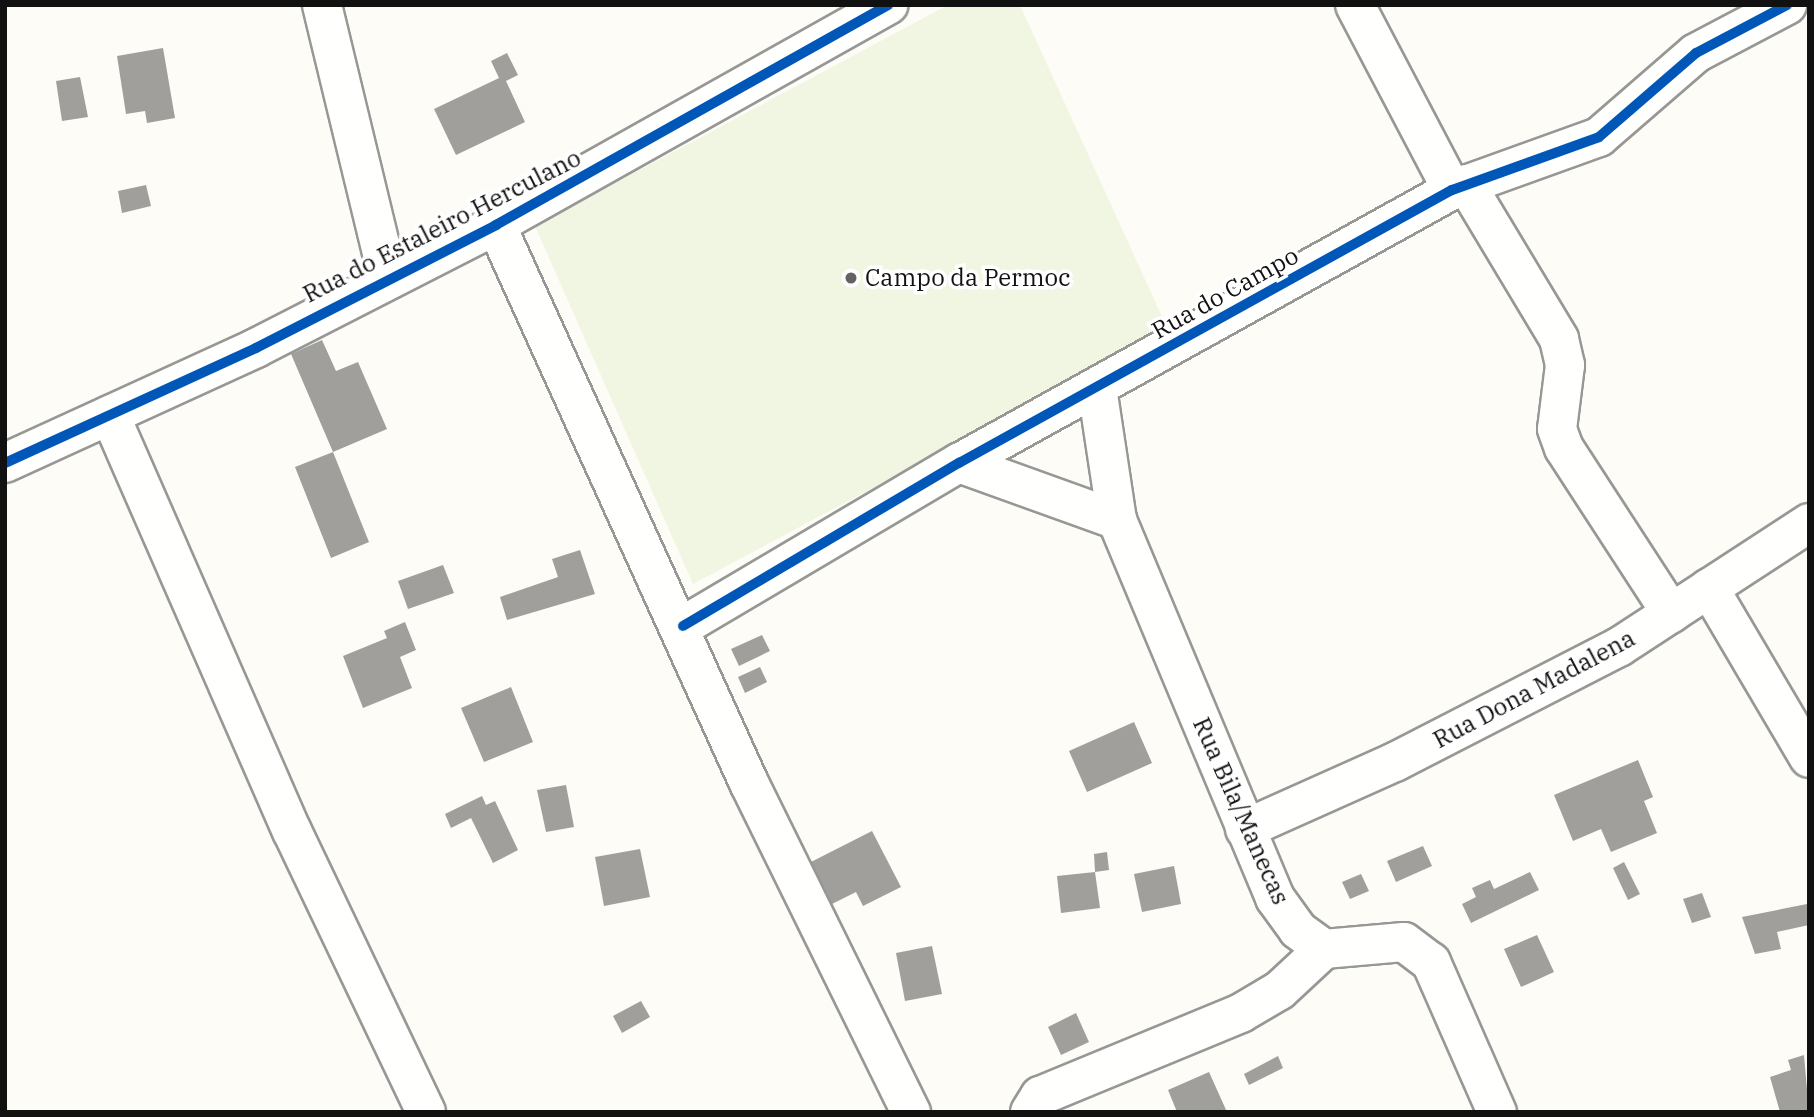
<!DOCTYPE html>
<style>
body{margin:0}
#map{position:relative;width:1814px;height:1117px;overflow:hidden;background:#fdfcf7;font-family:"IBM Plex Serif",serif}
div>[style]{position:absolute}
.pitch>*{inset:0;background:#f0f6e1}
.building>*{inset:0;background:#a19f9c}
.roads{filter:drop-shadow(2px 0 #979795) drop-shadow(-2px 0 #979795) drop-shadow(0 2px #979795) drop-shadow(0 -2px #979795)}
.minor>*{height:38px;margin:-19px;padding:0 19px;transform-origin:19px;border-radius:19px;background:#fffffe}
.cycleway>*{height:10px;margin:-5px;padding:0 5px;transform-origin:5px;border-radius:5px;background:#0057b8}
.dots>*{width:19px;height:19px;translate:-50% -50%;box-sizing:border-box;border:4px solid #fff;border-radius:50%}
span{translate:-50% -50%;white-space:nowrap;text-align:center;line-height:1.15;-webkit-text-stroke:7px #fff;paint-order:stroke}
.street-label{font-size:24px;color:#111}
.poi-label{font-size:24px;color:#111}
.left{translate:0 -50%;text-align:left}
.frame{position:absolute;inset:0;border:7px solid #111;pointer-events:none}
</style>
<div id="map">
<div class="pitch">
<i style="clip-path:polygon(948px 5px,1020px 5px,1168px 330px,693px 584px,535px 226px)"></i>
</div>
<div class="building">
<i style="clip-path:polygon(163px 48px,175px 118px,147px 123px,145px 111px,126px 114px,117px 56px)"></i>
<i style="clip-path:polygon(507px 53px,518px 75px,506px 81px,525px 122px,456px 155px,434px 109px,499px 78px,491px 61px)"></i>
<i style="clip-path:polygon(80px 77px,88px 117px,62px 121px,56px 81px)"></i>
<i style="clip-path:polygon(146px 185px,151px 206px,122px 213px,118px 191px)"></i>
<i style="clip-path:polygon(322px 340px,336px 371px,358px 362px,387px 429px,333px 452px,369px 542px,331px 558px,295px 467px,333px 452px,291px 354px)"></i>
<i style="clip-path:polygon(580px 550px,595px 594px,507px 620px,500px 597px,558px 577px,552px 559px)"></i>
<i style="clip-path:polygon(443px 565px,454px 593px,408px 609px,398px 581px)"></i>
<i style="clip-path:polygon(405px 622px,416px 650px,400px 657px,412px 688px,363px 708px,343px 656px,387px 638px,384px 631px)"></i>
<i style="clip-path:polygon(762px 635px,770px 651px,739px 666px,731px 649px)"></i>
<i style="clip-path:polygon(760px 667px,767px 682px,745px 693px,738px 677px)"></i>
<i style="clip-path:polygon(511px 687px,533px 742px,484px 762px,461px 708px)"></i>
<i style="clip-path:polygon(1134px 722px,1152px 763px,1087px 792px,1069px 751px)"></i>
<i style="clip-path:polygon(1638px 760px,1653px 797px,1644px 801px,1657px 833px,1611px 852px,1601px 829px,1573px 841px,1554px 795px)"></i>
<i style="clip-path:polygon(566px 785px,574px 827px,546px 832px,537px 790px)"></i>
<i style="clip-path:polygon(482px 796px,486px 805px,495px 801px,518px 850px,493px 863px,471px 818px,451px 828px,445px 814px)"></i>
<i style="clip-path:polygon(872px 831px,901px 887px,863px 906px,856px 892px,828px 906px,807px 864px)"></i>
<i style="clip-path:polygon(1423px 846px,1432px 866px,1396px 882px,1387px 861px)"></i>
<i style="clip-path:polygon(640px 849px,650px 897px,604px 906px,595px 857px)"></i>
<i style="clip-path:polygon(1107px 852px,1109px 870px,1095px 872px,1100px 908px,1061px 913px,1057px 876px,1095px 872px,1094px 854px)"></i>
<i style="clip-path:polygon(1624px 862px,1640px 894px,1628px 900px,1613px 868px)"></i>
<i style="clip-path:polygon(1174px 866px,1181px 904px,1142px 912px,1134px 874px)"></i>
<i style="clip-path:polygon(1530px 872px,1539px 890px,1471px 923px,1462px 904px,1476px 897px,1472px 888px,1490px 880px,1494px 889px)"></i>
<i style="clip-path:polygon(1361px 874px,1369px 891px,1350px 899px,1342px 882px)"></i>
<i style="clip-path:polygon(1702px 893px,1711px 917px,1692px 923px,1683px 899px)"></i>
<i style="clip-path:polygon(1807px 904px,1809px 925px,1777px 932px,1781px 949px,1755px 954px,1742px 917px)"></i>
<i style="clip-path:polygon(1537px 935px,1554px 972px,1521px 987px,1504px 949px)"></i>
<i style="clip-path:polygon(932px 946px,942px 994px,905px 1001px,896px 953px)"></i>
<i style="clip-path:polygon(641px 1001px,650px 1017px,622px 1033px,613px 1016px)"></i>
<i style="clip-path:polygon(1076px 1013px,1089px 1042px,1061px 1055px,1048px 1027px)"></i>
<i style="clip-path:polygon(1804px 1055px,1809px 1112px,1780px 1112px,1770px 1077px,1791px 1070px,1788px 1060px)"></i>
<i style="clip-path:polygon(1278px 1056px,1283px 1068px,1249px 1085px,1244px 1074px)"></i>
<i style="clip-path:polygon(1209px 1072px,1227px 1112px,1177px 1112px,1168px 1090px)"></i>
</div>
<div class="roads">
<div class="minor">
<i style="left:322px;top:5px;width:281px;rotate:76.4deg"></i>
<i style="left:1355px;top:5px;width:209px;rotate:62.3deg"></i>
<i style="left:1466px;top:184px;width:181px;rotate:59deg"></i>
<i style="left:1559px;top:339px;width:27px;rotate:77deg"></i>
<i style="left:1565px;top:365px;width:64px;rotate:97.1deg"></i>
<i style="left:1557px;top:429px;width:20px;rotate:70deg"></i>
<i style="left:1564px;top:448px;width:197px;rotate:57deg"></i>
<i style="left:496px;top:225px;width:613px;rotate:65.61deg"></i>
<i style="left:749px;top:783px;width:367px;rotate:63.8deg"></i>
<i style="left:1097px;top:388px;width:134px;rotate:81.4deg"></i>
<i style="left:1117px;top:520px;width:410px;rotate:67.3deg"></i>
<i style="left:1275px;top:898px;width:39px;rotate:54deg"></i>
<i style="left:1298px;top:930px;width:32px;rotate:36deg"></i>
<i style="left:1324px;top:949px;width:80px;rotate:-5deg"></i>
<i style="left:1404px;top:942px;width:34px;rotate:37deg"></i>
<i style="left:1431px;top:962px;width:164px;rotate:66.3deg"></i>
<i style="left:110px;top:415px;width:454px;rotate:66.4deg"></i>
<i style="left:292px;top:831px;width:311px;rotate:64.5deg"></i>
<i style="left:5px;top:463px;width:276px;rotate:-24.6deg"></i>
<i style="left:256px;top:348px;width:270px;rotate:-27.1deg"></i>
<i style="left:496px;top:225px;width:450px;rotate:-29.3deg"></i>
<i style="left:959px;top:463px;width:168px;rotate:19.8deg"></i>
<i style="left:1709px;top:588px;width:197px;rotate:59.5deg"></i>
<i style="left:683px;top:626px;width:321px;rotate:-30.6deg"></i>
<i style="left:959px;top:463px;width:564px;rotate:-28.98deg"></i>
<i style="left:1452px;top:190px;width:156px;rotate:-19.8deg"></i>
<i style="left:1599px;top:137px;width:128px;rotate:-40.9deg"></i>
<i style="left:1696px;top:53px;width:103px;rotate:-27.8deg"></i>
<i style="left:1245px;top:829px;width:164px;rotate:-24.1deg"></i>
<i style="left:1395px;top:762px;width:252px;rotate:-27.2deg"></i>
<i style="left:1619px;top:647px;width:227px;rotate:-33.1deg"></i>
<i style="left:1030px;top:1112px;width:19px;rotate:-58deg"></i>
<i style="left:1040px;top:1096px;width:217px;rotate:-22.4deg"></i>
<i style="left:1241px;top:1013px;width:45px;rotate:-30.5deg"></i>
<i style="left:1280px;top:990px;width:60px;rotate:-43deg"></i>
</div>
</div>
<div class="cycleway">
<i style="left:5px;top:463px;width:276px;rotate:-24.6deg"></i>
<i style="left:256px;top:348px;width:270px;rotate:-27.1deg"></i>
<i style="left:496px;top:225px;width:450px;rotate:-29.3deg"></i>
<i style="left:683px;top:626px;width:321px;rotate:-30.6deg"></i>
<i style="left:959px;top:463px;width:564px;rotate:-28.98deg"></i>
<i style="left:1452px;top:190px;width:156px;rotate:-19.8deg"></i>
<i style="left:1599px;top:137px;width:128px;rotate:-40.9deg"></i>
<i style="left:1696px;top:53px;width:103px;rotate:-27.8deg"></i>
</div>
<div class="dots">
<i style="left:851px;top:278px;background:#646362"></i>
</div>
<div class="street-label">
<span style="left:442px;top:226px;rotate:-27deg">Rua do Estaleiro Herculano</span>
<span style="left:1225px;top:293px;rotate:-29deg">Rua do Campo</span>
<span style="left:1534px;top:689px;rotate:-28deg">Rua Dona Madalena</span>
<span style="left:1241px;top:811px;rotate:66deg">Rua Bila/Manecas</span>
</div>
<div class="poi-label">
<span class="left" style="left:865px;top:278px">Campo da Permoc</span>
</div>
<div class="frame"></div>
</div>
